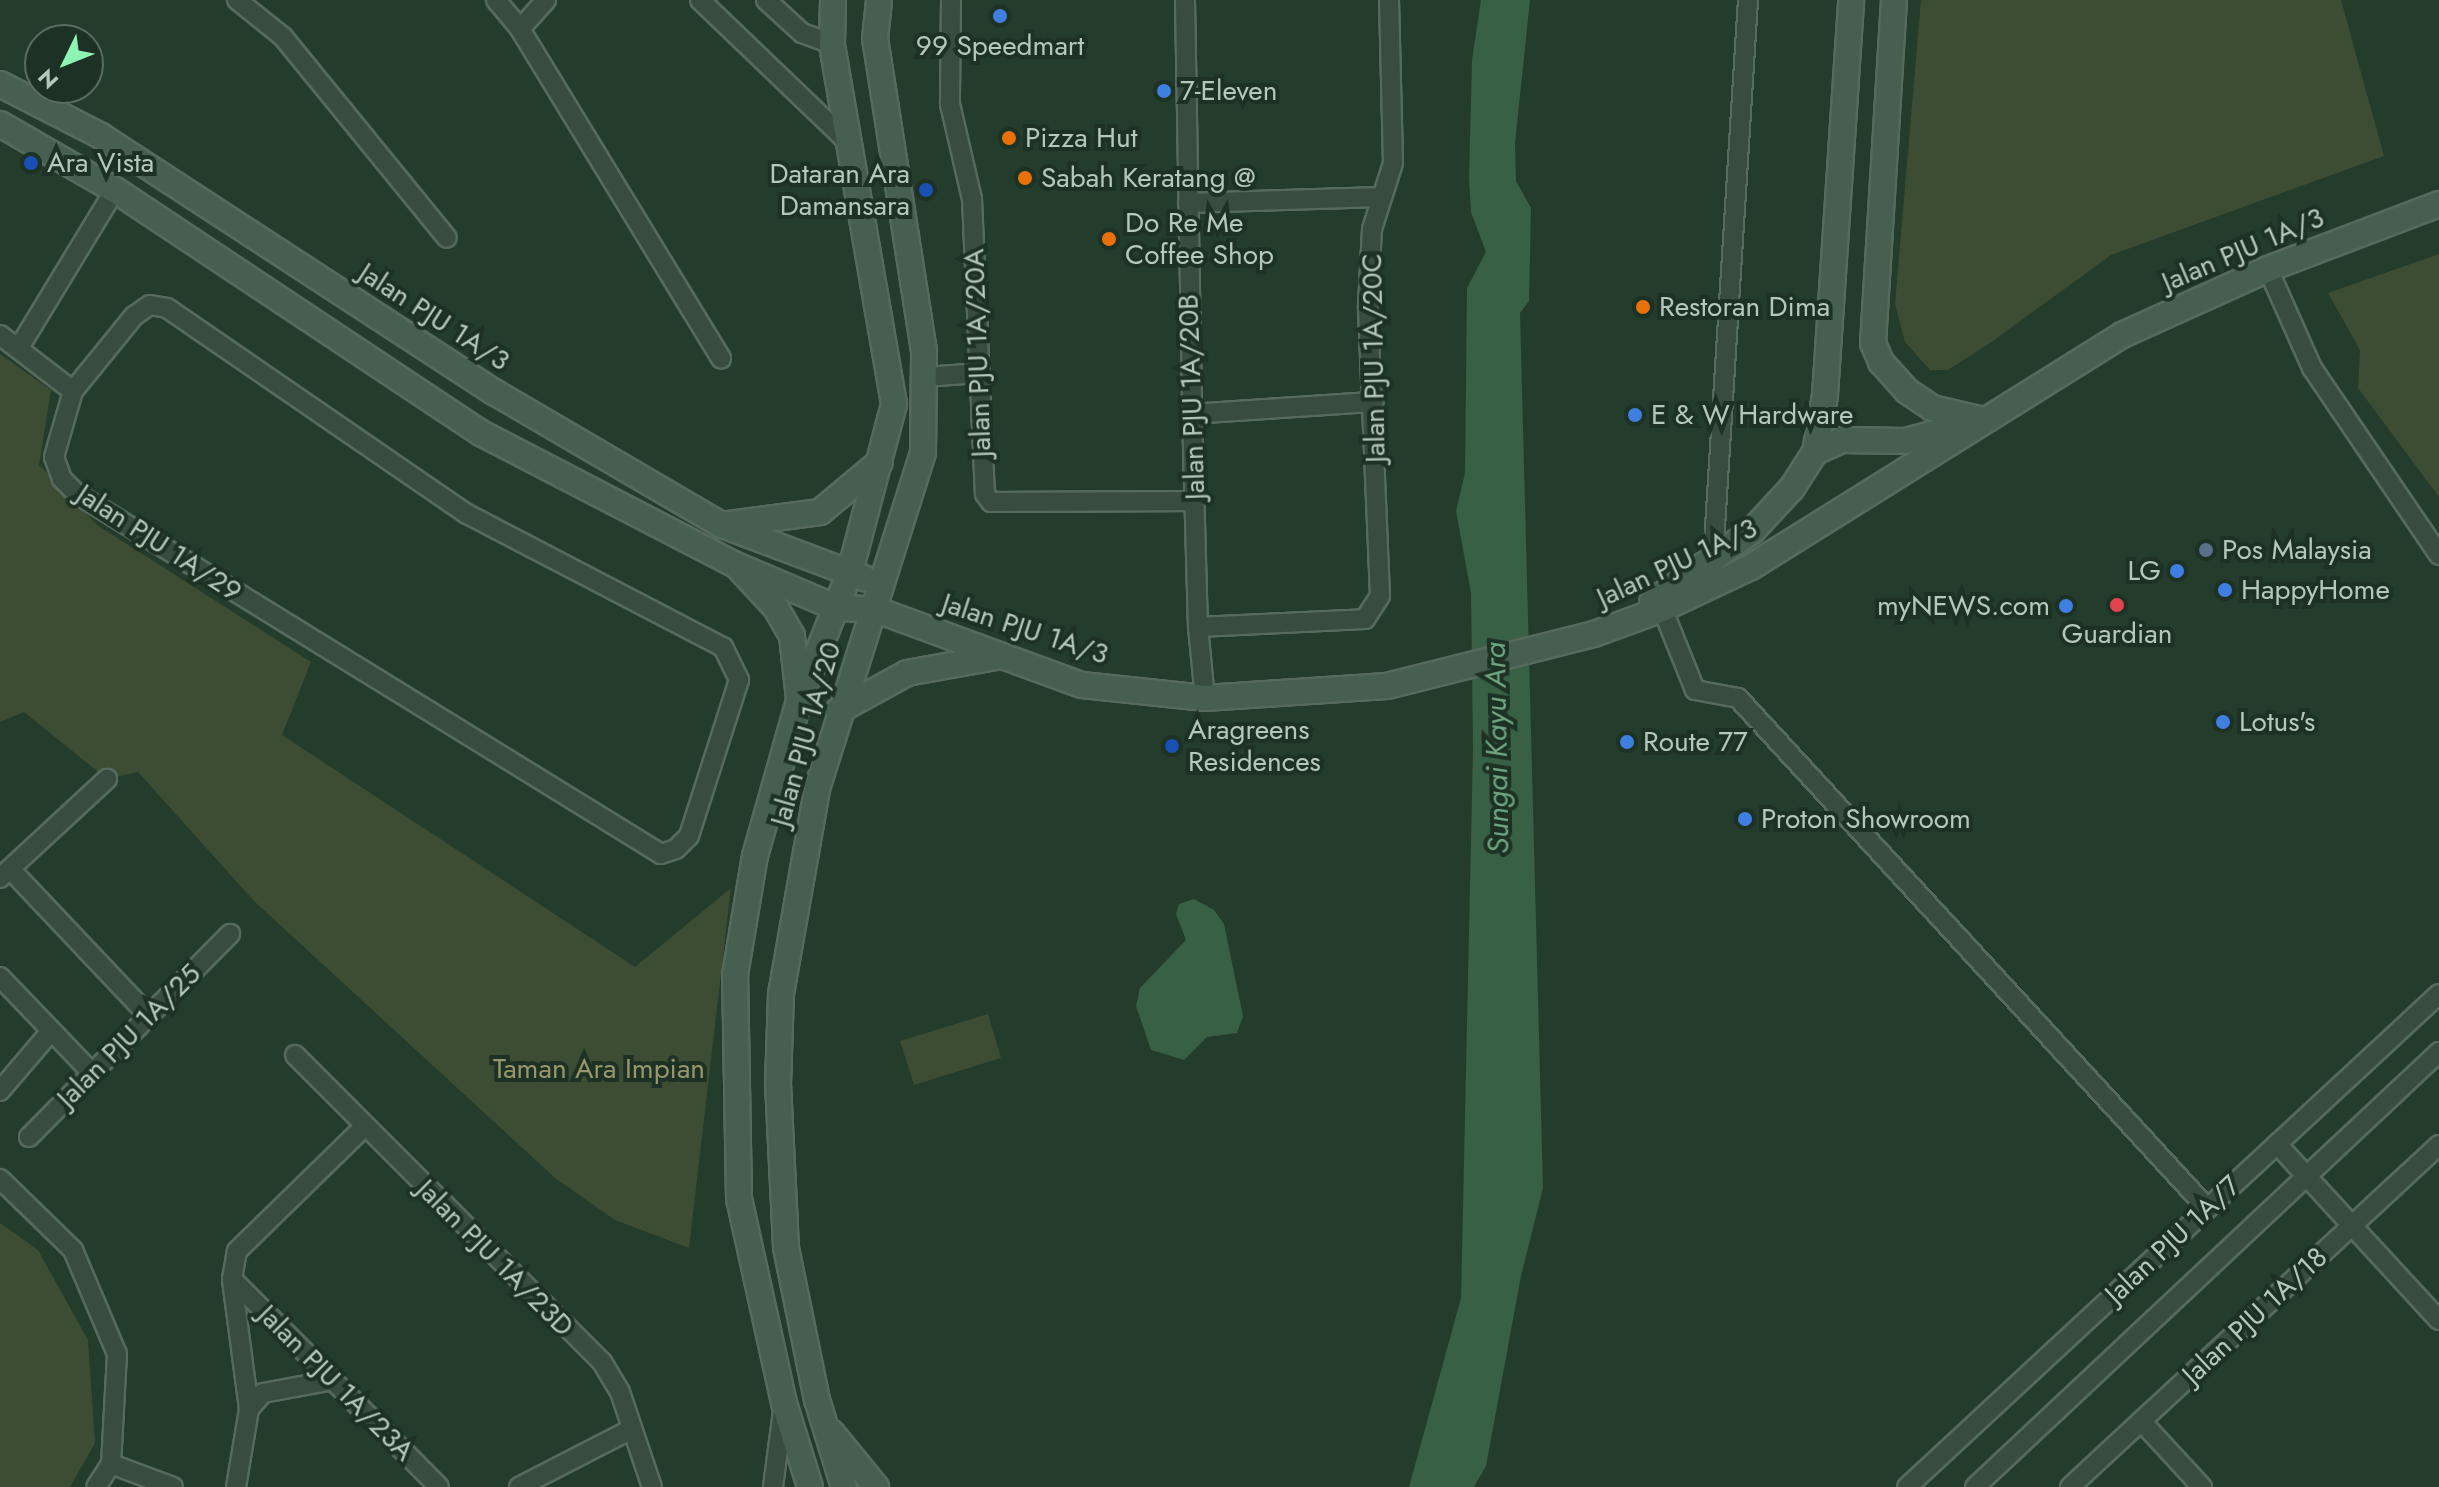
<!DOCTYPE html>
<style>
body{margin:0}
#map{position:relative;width:2439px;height:1487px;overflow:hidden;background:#243c2c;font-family:Jost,sans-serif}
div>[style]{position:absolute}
.green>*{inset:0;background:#3d4d33}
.water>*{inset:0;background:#376045}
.roads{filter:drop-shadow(2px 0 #566a5d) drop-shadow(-2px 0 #566a5d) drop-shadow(0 2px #566a5d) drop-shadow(0 -2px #566a5d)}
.street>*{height:18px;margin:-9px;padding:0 9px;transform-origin:9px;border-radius:9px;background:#384c3f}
.secondary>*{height:24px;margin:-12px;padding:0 12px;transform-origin:12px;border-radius:12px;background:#465f50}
.dots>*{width:22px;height:22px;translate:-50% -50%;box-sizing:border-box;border:4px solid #1d3124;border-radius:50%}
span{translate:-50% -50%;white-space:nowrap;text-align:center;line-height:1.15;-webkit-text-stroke:8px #1d3124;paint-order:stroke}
.poi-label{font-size:28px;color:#b4c8bb}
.left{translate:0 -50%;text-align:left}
.right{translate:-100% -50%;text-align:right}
.street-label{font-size:28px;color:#b4c8bb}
.park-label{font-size:28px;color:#98976c}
.water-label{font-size:30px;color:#6ea581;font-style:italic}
.north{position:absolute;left:24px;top:24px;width:80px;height:80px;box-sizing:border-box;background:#1d3124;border:2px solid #596d60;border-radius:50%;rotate:227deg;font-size:22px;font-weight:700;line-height:32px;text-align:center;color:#b4c8bb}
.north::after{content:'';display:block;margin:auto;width:28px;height:36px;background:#8df4b4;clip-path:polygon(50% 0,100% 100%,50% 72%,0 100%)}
</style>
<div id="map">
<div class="green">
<i style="clip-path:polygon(1921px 0,2341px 0,2384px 156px,2111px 255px,1990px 343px,1948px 370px,1930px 370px,1905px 342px,1895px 304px)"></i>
<i style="clip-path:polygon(2439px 254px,2439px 497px,2358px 388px,2360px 350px,2328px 293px)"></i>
<i style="clip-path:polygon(0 354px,51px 390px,39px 465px,97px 525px,311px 662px,282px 735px,635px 967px,731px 888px,689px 1248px,615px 1220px,555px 1178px,254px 901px,138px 772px,107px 779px,24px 712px,0 722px)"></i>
<i style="clip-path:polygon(988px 1014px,1001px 1058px,914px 1085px,900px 1041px)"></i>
<i style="clip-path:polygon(0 1223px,38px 1250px,88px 1340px,95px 1443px,70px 1487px,0 1487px)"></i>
</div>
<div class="water">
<i style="clip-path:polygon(1481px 0,1530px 0,1515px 143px,1516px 181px,1531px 208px,1529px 301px,1520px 313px,1543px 1188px,1521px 1276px,1486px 1466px,1474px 1487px,1409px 1487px,1461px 1298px,1473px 748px,1471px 593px,1456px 511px,1465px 473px,1467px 288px,1486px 252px,1471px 212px,1469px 178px,1472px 60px)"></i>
<i style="clip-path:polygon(1194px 899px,1214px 910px,1224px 924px,1243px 1016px,1237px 1033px,1207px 1037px,1184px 1060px,1151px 1050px,1136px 1006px,1140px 988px,1186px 940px,1176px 914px,1179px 904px)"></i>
</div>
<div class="roads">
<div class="street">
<i style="left:237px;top:0;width:59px;rotate:38.8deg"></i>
<i style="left:283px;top:37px;width:259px;rotate:50.8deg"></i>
<i style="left:496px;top:0;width:38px;rotate:50deg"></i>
<i style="left:520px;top:29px;width:386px;rotate:58.6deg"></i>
<i style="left:700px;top:0;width:209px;rotate:43.8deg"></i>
<i style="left:766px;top:0;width:49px;rotate:42.5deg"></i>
<i style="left:802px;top:33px;width:32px;rotate:20deg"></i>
<i style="left:951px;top:0;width:104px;rotate:90.6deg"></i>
<i style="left:950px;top:104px;width:98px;rotate:77deg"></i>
<i style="left:972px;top:199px;width:295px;rotate:87.5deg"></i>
<i style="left:985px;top:494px;width:10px;rotate:53deg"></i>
<i style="left:991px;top:502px;width:204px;rotate:-0.3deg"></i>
<i style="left:1185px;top:0;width:414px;rotate:89deg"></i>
<i style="left:1192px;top:414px;width:213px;rotate:88.4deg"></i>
<i style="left:1198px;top:627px;width:71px;rotate:84.4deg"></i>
<i style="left:520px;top:29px;width:39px;rotate:-48deg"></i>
<i style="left:1188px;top:203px;width:192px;rotate:-1.8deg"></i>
<i style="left:2268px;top:269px;width:108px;rotate:66deg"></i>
<i style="left:2312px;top:368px;width:226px;rotate:55.8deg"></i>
<i style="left:150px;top:305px;width:17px;rotate:10deg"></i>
<i style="left:167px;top:308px;width:364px;rotate:34.5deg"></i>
<i style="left:467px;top:514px;width:288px;rotate:27.5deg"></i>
<i style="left:723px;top:647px;width:37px;rotate:64deg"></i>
<i style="left:739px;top:680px;width:164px;rotate:107.8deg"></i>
<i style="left:689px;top:836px;width:18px;rotate:135deg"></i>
<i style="left:676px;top:849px;width:16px;rotate:162deg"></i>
<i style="left:661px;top:854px;width:686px;rotate:-148.35deg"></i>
<i style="left:77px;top:494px;width:21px;rotate:-135deg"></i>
<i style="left:62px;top:479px;width:23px;rotate:-110deg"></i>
<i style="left:54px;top:457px;width:69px;rotate:-73.9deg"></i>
<i style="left:73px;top:391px;width:97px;rotate:-50.9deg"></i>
<i style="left:134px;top:316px;width:19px;rotate:-35deg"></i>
<i style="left:0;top:335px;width:92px;rotate:37.5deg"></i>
<i style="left:20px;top:346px;width:183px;rotate:-58.7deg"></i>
<i style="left:924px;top:377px;width:54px;rotate:-4.2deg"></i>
<i style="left:1192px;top:414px;width:182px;rotate:-3.8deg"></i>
<i style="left:1713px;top:559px;width:560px;rotate:-86.42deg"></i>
<i style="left:1658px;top:598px;width:99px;rotate:68.1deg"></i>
<i style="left:1695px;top:690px;width:44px;rotate:10.5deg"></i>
<i style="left:1738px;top:698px;width:693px;rotate:47.4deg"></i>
<i style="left:1198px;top:627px;width:167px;rotate:-2.7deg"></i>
<i style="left:1365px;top:619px;width:27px;rotate:-57deg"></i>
<i style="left:1380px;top:596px;width:291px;rotate:-92.4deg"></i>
<i style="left:1368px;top:305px;width:76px;rotate:-87deg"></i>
<i style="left:1372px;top:229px;width:69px;rotate:-72.3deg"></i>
<i style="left:1393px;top:163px;width:163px;rotate:-91.4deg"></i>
<i style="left:10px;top:869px;width:202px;rotate:46.6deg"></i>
<i style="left:0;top:878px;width:146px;rotate:-42.8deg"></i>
<i style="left:0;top:977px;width:133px;rotate:46.2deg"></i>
<i style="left:295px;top:1055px;width:434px;rotate:45deg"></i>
<i style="left:602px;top:1362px;width:35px;rotate:59deg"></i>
<i style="left:620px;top:1392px;width:100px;rotate:71.4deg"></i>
<i style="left:0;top:1091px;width:79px;rotate:-49.6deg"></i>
<i style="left:29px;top:1137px;width:286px;rotate:-45.3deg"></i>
<i style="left:2277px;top:1144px;width:239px;rotate:47.4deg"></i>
<i style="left:0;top:1179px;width:102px;rotate:44.2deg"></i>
<i style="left:73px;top:1250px;width:113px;rotate:67.1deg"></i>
<i style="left:117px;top:1354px;width:110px;rotate:93.1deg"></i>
<i style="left:111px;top:1464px;width:27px;rotate:123deg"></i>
<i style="left:232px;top:1279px;width:293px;rotate:45.1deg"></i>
<i style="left:249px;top:1409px;width:21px;rotate:-49deg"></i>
<i style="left:263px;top:1393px;width:71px;rotate:-10.5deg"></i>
<i style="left:2141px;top:1421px;width:90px;rotate:47.3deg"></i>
<i style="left:111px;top:1464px;width:66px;rotate:20.4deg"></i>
<i style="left:236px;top:1487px;width:79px;rotate:-80.5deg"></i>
<i style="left:249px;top:1409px;width:131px;rotate:-97.5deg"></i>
<i style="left:232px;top:1279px;width:28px;rotate:-80deg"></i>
<i style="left:237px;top:1251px;width:176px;rotate:-44.3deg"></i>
<i style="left:519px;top:1487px;width:125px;rotate:-27.2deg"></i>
<i style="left:773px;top:1487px;width:77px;rotate:-82.5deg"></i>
<i style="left:1907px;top:1487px;width:725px;rotate:-42.82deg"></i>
<i style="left:1975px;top:1487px;width:636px;rotate:-43.15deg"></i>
<i style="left:2070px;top:1487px;width:503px;rotate:-42.83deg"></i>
</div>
<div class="secondary">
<i style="left:1894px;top:0;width:344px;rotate:93.5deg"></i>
<i style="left:1873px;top:343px;width:21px;rotate:67deg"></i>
<i style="left:1881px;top:362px;width:39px;rotate:48deg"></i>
<i style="left:1907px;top:391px;width:30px;rotate:34deg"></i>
<i style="left:1932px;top:408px;width:53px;rotate:13deg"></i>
<i style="left:0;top:84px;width:114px;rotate:27.2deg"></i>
<i style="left:101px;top:136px;width:469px;rotate:33.1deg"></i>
<i style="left:494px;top:392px;width:264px;rotate:30.3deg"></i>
<i style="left:722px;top:525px;width:152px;rotate:20.5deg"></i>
<i style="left:0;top:124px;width:133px;rotate:29.9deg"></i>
<i style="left:115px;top:190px;width:439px;rotate:33.6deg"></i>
<i style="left:481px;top:433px;width:287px;rotate:27.4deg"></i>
<i style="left:736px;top:565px;width:110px;rotate:23.1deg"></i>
<i style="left:837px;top:608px;width:37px;rotate:2deg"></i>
<i style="left:874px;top:609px;width:221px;rotate:20.1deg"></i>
<i style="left:1082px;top:685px;width:124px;rotate:6deg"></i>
<i style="left:1205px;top:698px;width:182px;rotate:-3.8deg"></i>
<i style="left:1387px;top:686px;width:213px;rotate:-14.1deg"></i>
<i style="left:1594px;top:634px;width:72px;rotate:-20.2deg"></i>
<i style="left:1662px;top:609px;width:98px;rotate:-25.3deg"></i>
<i style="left:1751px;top:567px;width:438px;rotate:-32deg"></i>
<i style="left:2122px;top:335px;width:160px;rotate:-24.3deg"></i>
<i style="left:2268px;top:269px;width:183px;rotate:-20.8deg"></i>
<i style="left:1815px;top:452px;width:30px;rotate:-24deg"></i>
<i style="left:1842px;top:440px;width:63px;rotate:0.9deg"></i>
<i style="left:1905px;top:441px;width:55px;rotate:-14.8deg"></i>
<i style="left:729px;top:524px;width:92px;rotate:-7.5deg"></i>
<i style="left:820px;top:512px;width:78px;rotate:-39.8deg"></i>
<i style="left:740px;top:569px;width:53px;rotate:47.3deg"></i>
<i style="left:776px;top:608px;width:32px;rotate:60deg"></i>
<i style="left:792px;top:636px;width:62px;rotate:83.6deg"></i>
<i style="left:1652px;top:602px;width:123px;rotate:-35.4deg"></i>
<i style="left:1752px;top:531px;width:59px;rotate:-47.1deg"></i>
<i style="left:1792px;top:488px;width:43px;rotate:-57.4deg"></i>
<i style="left:1815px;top:452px;width:58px;rotate:-80deg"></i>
<i style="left:1825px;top:395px;width:396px;rotate:-86.2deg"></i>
<i style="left:838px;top:711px;width:79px;rotate:-28.8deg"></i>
<i style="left:907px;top:673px;width:89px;rotate:-10.3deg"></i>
<i style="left:832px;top:1433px;width:70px;rotate:50.8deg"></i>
<i style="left:810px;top:1487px;width:88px;rotate:-107.2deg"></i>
<i style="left:784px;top:1403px;width:209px;rotate:-102.4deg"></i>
<i style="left:739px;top:1199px;width:224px;rotate:-91deg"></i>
<i style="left:735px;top:975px;width:121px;rotate:-80.5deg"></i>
<i style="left:755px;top:856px;width:162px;rotate:-74.2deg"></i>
<i style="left:799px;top:700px;width:138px;rotate:-68.3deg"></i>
<i style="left:850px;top:572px;width:174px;rotate:-75.3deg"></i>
<i style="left:894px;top:404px;width:365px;rotate:-99.8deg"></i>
<i style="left:832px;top:44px;width:44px;rotate:-88.7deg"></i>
<i style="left:844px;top:1487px;width:91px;rotate:-107.2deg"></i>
<i style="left:817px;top:1400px;width:156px;rotate:-101.5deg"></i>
<i style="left:786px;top:1247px;width:163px;rotate:-92.8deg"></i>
<i style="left:778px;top:1084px;width:90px;rotate:-88.1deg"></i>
<i style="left:781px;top:994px;width:208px;rotate:-80deg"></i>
<i style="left:817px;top:789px;width:353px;rotate:-72.5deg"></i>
<i style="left:923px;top:452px;width:101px;rotate:-89.4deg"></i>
<i style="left:924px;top:351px;width:316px;rotate:-98.9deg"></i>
<i style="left:875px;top:39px;width:39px;rotate:-84deg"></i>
</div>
</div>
<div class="dots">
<i style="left:1000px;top:16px;background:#3f7fe0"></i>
<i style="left:1164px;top:91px;background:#3f7fe0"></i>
<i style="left:1009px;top:138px;background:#e8710a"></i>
<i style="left:31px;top:163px;background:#1a4fb4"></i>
<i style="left:1025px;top:178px;background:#e8710a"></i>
<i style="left:926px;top:190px;background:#1a4fb4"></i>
<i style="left:1109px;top:239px;background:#e8710a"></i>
<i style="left:1643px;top:307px;background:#e8710a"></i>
<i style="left:1635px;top:415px;background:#3f7fe0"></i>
<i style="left:2206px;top:550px;background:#5c6f8a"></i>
<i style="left:2177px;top:571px;background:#3f7fe0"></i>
<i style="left:2225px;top:590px;background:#3f7fe0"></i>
<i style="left:2117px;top:605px;background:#e0444e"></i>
<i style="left:2066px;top:606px;background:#3f7fe0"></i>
<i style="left:2223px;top:722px;background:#3f7fe0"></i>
<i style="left:1627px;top:742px;background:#3f7fe0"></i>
<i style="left:1172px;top:746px;background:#1a4fb4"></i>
<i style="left:1745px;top:819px;background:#3f7fe0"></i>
</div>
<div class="poi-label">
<span style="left:1000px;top:46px">99 Speedmart</span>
<span class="left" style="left:1180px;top:91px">7-Eleven</span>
<span class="left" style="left:1025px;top:138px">Pizza Hut</span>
<span class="left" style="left:47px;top:163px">Ara Vista</span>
<span class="right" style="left:910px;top:190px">Dataran Ara<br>Damansara</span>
<span class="left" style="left:1041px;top:178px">Sabah Keratang @</span>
<span class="left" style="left:1125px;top:239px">Do Re Me<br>Coffee Shop</span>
<span class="left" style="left:1659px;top:307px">Restoran Dima</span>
<span class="left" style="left:1651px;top:415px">E &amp; W Hardware</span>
<span class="left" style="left:2222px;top:550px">Pos Malaysia</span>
<span class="right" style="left:2161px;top:571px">LG</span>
<span class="left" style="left:2241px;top:590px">HappyHome</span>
<span class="right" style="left:2050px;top:606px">myNEWS.com</span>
<span style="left:2117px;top:634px">Guardian</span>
<span class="left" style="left:2239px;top:722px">Lotus's</span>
<span class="left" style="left:1188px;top:746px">Aragreens<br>Residences</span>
<span class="left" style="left:1643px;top:742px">Route 77</span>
<span class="left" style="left:1761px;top:819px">Proton Showroom</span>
</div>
<div class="street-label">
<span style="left:2243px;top:250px;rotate:-23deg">Jalan PJU 1A/3</span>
<span style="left:434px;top:317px;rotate:33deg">Jalan PJU 1A/3</span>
<span style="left:978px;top:353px;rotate:-92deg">Jalan PJU 1A/20A</span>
<span style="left:1374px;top:358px;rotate:-91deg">Jalan PJU 1A/20C</span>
<span style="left:1192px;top:397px;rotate:-92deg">Jalan PJU 1A/20B</span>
<span style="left:159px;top:543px;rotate:33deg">Jalan PJU 1A/29</span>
<span style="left:1677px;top:563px;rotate:-25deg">Jalan PJU 1A/3</span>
<span style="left:1025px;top:629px;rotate:18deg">Jalan PJU 1A/3</span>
<span style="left:806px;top:734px;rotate:-74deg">Jalan PJU 1A/20</span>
<span style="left:129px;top:1036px;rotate:-45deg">Jalan PJU 1A/25</span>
<span style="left:2173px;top:1240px;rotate:-43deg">Jalan PJU 1A/7</span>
<span style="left:495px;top:1258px;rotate:45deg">Jalan PJU 1A/23D</span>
<span style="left:2255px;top:1316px;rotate:-43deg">Jalan PJU 1A/18</span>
<span style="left:336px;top:1383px;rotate:45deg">Jalan PJU 1A/23A</span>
</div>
<div class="park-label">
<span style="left:599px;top:1069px">Taman Ara Impian</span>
</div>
<div class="water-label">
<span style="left:1497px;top:748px;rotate:-91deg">Sungai Kayu Ara</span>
</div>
<div class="north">N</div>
</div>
